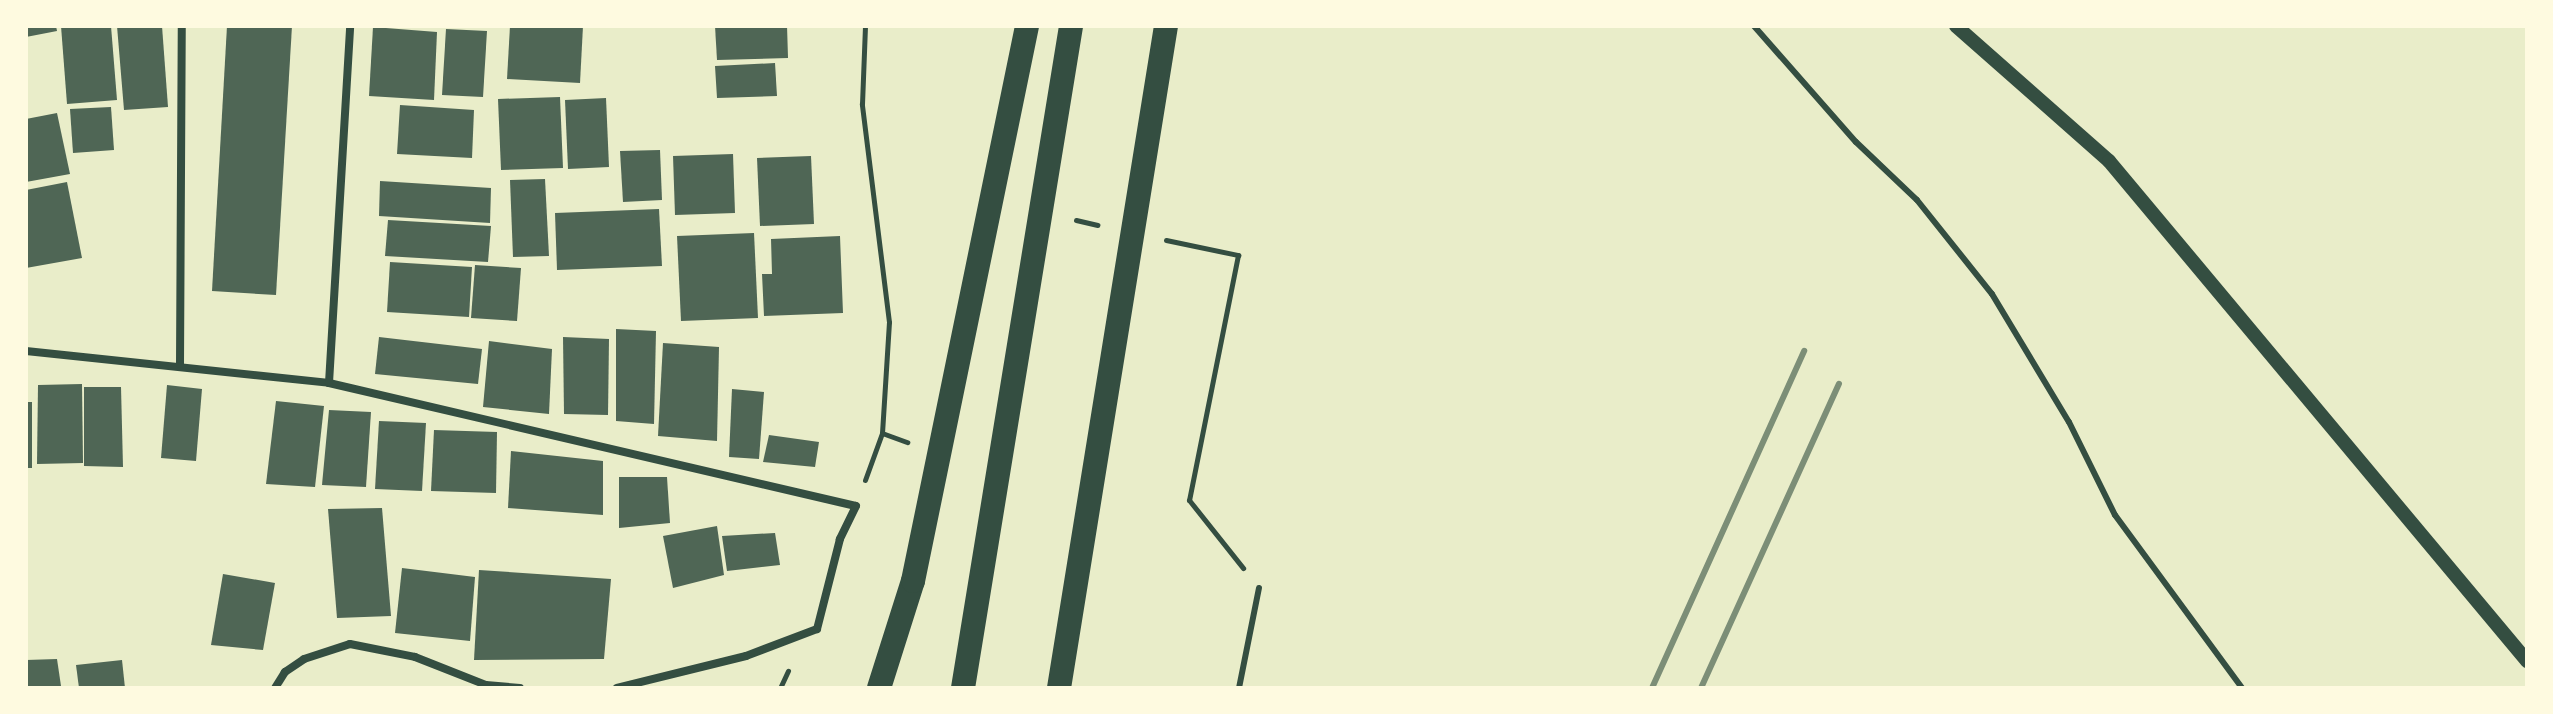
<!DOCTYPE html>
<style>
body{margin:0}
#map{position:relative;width:2553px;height:714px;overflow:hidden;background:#e9edc9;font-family:"Space Grotesk",sans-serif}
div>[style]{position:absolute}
.building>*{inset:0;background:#4f6655}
.path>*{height:5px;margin:-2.5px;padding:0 2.5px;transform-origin:2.5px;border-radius:2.5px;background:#344e41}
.service>*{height:6px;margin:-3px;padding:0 3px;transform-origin:3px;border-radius:3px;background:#344e41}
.minor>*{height:8px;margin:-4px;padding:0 4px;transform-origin:4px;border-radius:4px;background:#344e41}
.tertiary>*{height:14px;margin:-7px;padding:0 7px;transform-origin:7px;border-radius:7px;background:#344e41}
.motorway>*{height:24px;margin:-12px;padding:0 12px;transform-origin:12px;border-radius:12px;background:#344e41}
.rail>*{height:6px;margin:-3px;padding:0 3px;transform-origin:3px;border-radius:3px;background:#7c8e77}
span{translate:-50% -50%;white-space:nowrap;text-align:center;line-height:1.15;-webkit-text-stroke:6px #fefae0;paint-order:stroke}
.frame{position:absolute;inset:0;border:28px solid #fefae0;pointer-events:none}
</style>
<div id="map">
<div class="building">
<i style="clip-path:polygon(26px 26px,56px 26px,57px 31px,26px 37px)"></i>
<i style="clip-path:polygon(61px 26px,111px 26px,117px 100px,67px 104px)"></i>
<i style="clip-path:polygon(117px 26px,162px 26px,168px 107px,124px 110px)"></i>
<i style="clip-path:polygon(227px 26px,292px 26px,276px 295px,212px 291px)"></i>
<i style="clip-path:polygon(510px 26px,583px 26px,580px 83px,507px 79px)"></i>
<i style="clip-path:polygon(715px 26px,787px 26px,788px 58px,717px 60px)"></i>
<i style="clip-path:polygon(373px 27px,437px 32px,434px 100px,369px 96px)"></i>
<i style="clip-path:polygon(446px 29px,487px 31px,483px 97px,442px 95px)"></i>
<i style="clip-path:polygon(775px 63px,777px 96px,717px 98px,715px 66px)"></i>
<i style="clip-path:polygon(560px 97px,563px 168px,501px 170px,498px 99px)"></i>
<i style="clip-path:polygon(606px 98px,609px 167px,568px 169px,565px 100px)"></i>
<i style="clip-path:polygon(400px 105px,474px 110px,472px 158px,397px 154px)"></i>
<i style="clip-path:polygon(111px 107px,114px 150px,73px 153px,70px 109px)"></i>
<i style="clip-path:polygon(57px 113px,70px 174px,26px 182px,26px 119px)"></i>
<i style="clip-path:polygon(660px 150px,662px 200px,623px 202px,620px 151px)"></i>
<i style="clip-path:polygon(733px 154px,735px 213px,675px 215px,673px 156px)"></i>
<i style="clip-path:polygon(811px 156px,814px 224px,760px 226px,757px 158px)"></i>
<i style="clip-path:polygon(545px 179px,549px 256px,513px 257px,510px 180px)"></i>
<i style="clip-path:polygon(380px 181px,491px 188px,490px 223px,379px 216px)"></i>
<i style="clip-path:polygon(67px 182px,82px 258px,26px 268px,26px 190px)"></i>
<i style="clip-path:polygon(659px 209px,662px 266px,557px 270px,555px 213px)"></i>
<i style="clip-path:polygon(388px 220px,491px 226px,488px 262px,385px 256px)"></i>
<i style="clip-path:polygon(754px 233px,758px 318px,681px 321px,677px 236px)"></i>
<i style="clip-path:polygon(840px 236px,843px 313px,764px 316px,762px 274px,772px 274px,771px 239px)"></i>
<i style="clip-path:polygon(390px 262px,472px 267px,469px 317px,387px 312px)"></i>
<i style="clip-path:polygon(475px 265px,521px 268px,517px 321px,471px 318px)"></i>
<i style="clip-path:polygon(616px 329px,656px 331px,654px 424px,616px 421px)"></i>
<i style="clip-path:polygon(379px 337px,482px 349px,478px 384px,375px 374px)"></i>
<i style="clip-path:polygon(563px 337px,609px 339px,608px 415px,564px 414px)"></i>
<i style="clip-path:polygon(489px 341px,552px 349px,549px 414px,483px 407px)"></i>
<i style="clip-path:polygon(663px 343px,719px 347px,717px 441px,658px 436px)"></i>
<i style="clip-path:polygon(82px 384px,83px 463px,37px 464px,38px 385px)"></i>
<i style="clip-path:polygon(167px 385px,202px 389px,196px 461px,161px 458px)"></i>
<i style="clip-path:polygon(84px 387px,121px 387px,123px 467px,84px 466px)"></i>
<i style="clip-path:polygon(732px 389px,764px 392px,759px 459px,729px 457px)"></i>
<i style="clip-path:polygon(276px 401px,324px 406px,315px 487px,266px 484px)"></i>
<i style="clip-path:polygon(26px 402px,32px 402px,32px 468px,26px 468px)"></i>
<i style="clip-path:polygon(329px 410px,371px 412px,366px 487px,322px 485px)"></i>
<i style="clip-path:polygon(379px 421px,426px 423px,422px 491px,375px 489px)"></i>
<i style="clip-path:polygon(434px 430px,497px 432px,496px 493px,431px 491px)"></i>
<i style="clip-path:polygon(769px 435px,819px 442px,815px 467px,763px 462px)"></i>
<i style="clip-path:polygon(511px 451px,603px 461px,603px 515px,508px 508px)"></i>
<i style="clip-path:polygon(619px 477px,667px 477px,670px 523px,619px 528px)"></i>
<i style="clip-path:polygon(382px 508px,391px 616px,337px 618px,328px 509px)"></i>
<i style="clip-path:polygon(717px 526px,724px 575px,673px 588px,663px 536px)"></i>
<i style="clip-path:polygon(775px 533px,780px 565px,727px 571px,722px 536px)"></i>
<i style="clip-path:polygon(402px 568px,475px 577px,470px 641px,395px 633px)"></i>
<i style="clip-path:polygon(479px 570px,611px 579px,604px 659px,474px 660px)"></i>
<i style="clip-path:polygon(223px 574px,275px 583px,263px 650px,211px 645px)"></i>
<i style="clip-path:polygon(57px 659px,61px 686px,26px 688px,26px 660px)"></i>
<i style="clip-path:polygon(122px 660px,125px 688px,79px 688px,76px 665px)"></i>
</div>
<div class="path">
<i style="left:1076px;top:220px;width:22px;rotate:13deg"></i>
<i style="left:1166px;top:240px;width:74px;rotate:11.8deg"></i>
<i style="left:1238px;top:255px;width:250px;rotate:101.3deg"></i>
<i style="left:1189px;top:500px;width:87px;rotate:51.5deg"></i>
<i style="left:882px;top:433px;width:27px;rotate:20deg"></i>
<i style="left:865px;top:480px;width:50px;rotate:-70.1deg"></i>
<i style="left:882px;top:433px;width:111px;rotate:-86.4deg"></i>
<i style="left:889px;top:322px;width:220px;rotate:-97.1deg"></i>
<i style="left:862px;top:104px;width:78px;rotate:-87.8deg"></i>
<i style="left:780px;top:688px;width:19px;rotate:-65deg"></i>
</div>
<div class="service">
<i style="left:1754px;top:26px;width:154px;rotate:48.7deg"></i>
<i style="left:1856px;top:142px;width:84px;rotate:43.6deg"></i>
<i style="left:1917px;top:200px;width:120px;rotate:51.4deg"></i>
<i style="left:1992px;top:294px;width:149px;rotate:59deg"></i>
<i style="left:2069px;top:422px;width:104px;rotate:63.7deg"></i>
<i style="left:2115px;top:515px;width:215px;rotate:53.7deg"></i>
<i style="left:1239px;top:688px;width:102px;rotate:-78.7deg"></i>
</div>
<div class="minor">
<i style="left:26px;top:351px;width:305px;rotate:6deg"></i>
<i style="left:329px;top:383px;width:541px;rotate:13.14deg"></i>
<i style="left:856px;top:506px;width:37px;rotate:116deg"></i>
<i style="left:840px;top:539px;width:93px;rotate:104.3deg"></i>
<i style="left:817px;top:629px;width:76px;rotate:159.2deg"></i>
<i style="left:746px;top:656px;width:133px;rotate:166.1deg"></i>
<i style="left:180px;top:364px;width:338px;rotate:-89.7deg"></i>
<i style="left:329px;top:383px;width:358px;rotate:-86.6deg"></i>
<i style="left:275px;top:688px;width:19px;rotate:-58deg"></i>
<i style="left:285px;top:672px;width:23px;rotate:-34deg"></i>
<i style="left:304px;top:659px;width:48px;rotate:-18.1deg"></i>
<i style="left:350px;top:644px;width:66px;rotate:11.3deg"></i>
<i style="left:415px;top:657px;width:76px;rotate:21.5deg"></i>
<i style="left:486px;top:685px;width:34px;rotate:5deg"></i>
</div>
<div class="tertiary">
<i style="left:1956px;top:26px;width:204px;rotate:41.4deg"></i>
<i style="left:2109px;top:161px;width:652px;rotate:50.1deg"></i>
</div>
<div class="motorway">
<i style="left:879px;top:688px;width:112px;rotate:-72.4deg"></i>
<i style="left:913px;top:581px;width:567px;rotate:-78.39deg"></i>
<i style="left:963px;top:688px;width:671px;rotate:-80.73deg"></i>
<i style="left:1059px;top:688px;width:671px;rotate:-80.82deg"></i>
</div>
<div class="rail">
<i style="left:1652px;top:688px;width:370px;rotate:-65.7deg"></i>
<i style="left:1701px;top:688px;width:334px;rotate:-65.6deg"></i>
</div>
<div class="frame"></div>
</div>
